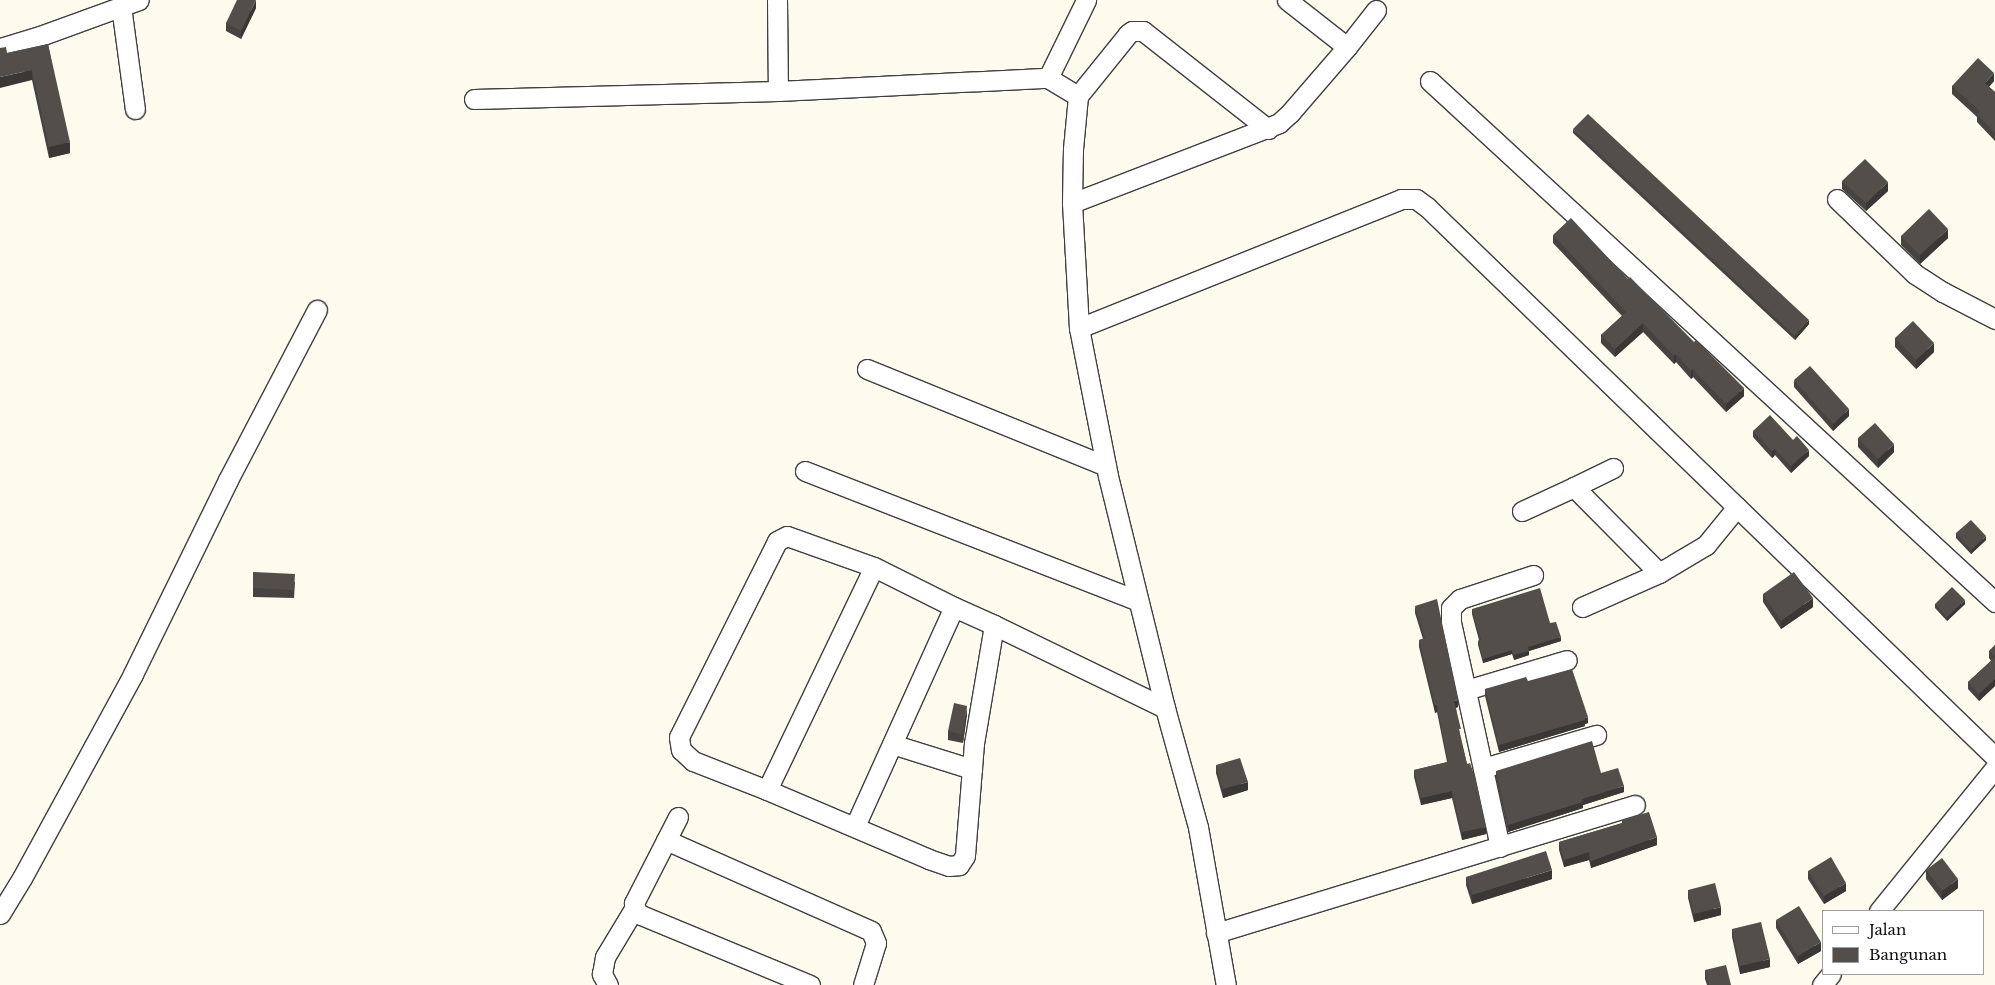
<!DOCTYPE html>
<style>
body{margin:0}
#map{position:relative;width:1995px;height:985px;overflow:hidden;background:#fcfbed;font-family:"Libre Baskerville",serif}
div>[style]{position:absolute}
.roads{filter:drop-shadow(1px 0 #3f3f3f) drop-shadow(-1px 0 #3f3f3f) drop-shadow(0 1px #3f3f3f) drop-shadow(0 -1px #3f3f3f)}
.minor>*{height:19px;margin:-9.5px;padding:0 9.5px;transform-origin:9.5px;border-radius:9.5px;background:#fff}
.wall>*{inset:0;background:#474340}
.shaded-wall>*{inset:0;background:#3a3734}
.building>*{inset:0;background:#534e4a}
span{translate:-50% -50%;white-space:nowrap;text-align:center;line-height:1.15;-webkit-text-stroke:5px #fff;paint-order:stroke}
.legend{position:absolute;left:1822px;top:910px;width:162px;height:65px;box-sizing:border-box;background:#fff;border:1px solid #9e9e9e;margin:0;padding:6px 9px;list-style:none;font-size:15px;color:#0c0c0c}
.legend li{display:flex;align-items:center;gap:10px;height:25px}
.legend b{width:25px;border:1px solid #9e9e9e}
</style>
<div id="map">
<div class="roads">
<div class="minor">
<i style="left:777px;top:0;width:91px;rotate:89.4deg"></i>
<i style="left:1287px;top:0;width:76px;rotate:38.1deg"></i>
<i style="left:121px;top:6px;width:104px;rotate:82.3deg"></i>
<i style="left:0;top:48px;width:42px;rotate:-16.7deg"></i>
<i style="left:40px;top:36px;width:105px;rotate:-20deg"></i>
<i style="left:1048px;top:78px;width:87px;rotate:-64deg"></i>
<i style="left:1430px;top:81px;width:769px;rotate:42.68deg"></i>
<i style="left:1078px;top:96px;width:80px;rotate:-51.1deg"></i>
<i style="left:1128px;top:34px;width:5px;rotate:-37deg"></i>
<i style="left:1132px;top:31px;width:11px"></i>
<i style="left:1143px;top:31px;width:159px;rotate:38.1deg"></i>
<i style="left:474px;top:99px;width:304px;rotate:-1.5deg"></i>
<i style="left:778px;top:91px;width:270px;rotate:-2.8deg"></i>
<i style="left:1048px;top:78px;width:35px;rotate:31deg"></i>
<i style="left:1078px;top:96px;width:53px;rotate:95.4deg"></i>
<i style="left:1073px;top:149px;width:54px;rotate:91.1deg"></i>
<i style="left:1072px;top:203px;width:125px;rotate:86.8deg"></i>
<i style="left:1079px;top:328px;width:151px;rotate:78.9deg"></i>
<i style="left:1108px;top:476px;width:239px;rotate:76.2deg"></i>
<i style="left:1165px;top:708px;width:123px;rotate:74.5deg"></i>
<i style="left:1198px;top:827px;width:160px;rotate:80deg"></i>
<i style="left:1837px;top:199px;width:108px;rotate:43.9deg"></i>
<i style="left:1915px;top:274px;width:33px;rotate:33deg"></i>
<i style="left:1943px;top:292px;width:59px;rotate:27.4deg"></i>
<i style="left:1072px;top:203px;width:222px;rotate:-21.1deg"></i>
<i style="left:1279px;top:123px;width:15px;rotate:-42deg"></i>
<i style="left:1290px;top:113px;width:87px;rotate:-49.2deg"></i>
<i style="left:1347px;top:47px;width:47px;rotate:-51.9deg"></i>
<i style="left:1079px;top:328px;width:347px;rotate:-21.8deg"></i>
<i style="left:1401px;top:199px;width:15px"></i>
<i style="left:1416px;top:199px;width:14px;rotate:36deg"></i>
<i style="left:1427px;top:207px;width:791px;rotate:44.08deg"></i>
<i style="left:867px;top:369px;width:258px;rotate:22.1deg"></i>
<i style="left:1613px;top:468px;width:43px;rotate:154deg"></i>
<i style="left:1574px;top:487px;width:121px;rotate:45.3deg"></i>
<i style="left:805px;top:471px;width:357px;rotate:21.3deg"></i>
<i style="left:1522px;top:511px;width:57px;rotate:-24.8deg"></i>
<i style="left:1582px;top:607px;width:84px;rotate:-23.8deg"></i>
<i style="left:1659px;top:573px;width:55px;rotate:-30.8deg"></i>
<i style="left:1706px;top:545px;width:49px;rotate:-50.8deg"></i>
<i style="left:994px;top:625px;width:120px;rotate:99.6deg"></i>
<i style="left:974px;top:743px;width:113px;rotate:94.6deg"></i>
<i style="left:965px;top:856px;width:11px;rotate:124deg"></i>
<i style="left:959px;top:865px;width:10px;rotate:174deg"></i>
<i style="left:949px;top:866px;width:21px;rotate:-161deg"></i>
<i style="left:929px;top:859px;width:176px;rotate:-156.9deg"></i>
<i style="left:767px;top:790px;width:79px;rotate:-158.6deg"></i>
<i style="left:693px;top:761px;width:16px;rotate:-137deg"></i>
<i style="left:681px;top:750px;width:13px;rotate:-99deg"></i>
<i style="left:679px;top:737px;width:219px;rotate:-63.4deg"></i>
<i style="left:777px;top:541px;width:11px;rotate:-27deg"></i>
<i style="left:787px;top:536px;width:92px;rotate:19.6deg"></i>
<i style="left:874px;top:567px;width:89px;rotate:26.6deg"></i>
<i style="left:954px;top:607px;width:44px;rotate:24.2deg"></i>
<i style="left:994px;top:625px;width:190px;rotate:25.9deg"></i>
<i style="left:1466px;top:690px;width:105px;rotate:-16.5deg"></i>
<i style="left:892px;top:744px;width:84px;rotate:17.4deg"></i>
<i style="left:1483px;top:768px;width:118px;rotate:-16.3deg"></i>
<i style="left:767px;top:790px;width:247px;rotate:-64.4deg"></i>
<i style="left:678px;top:817px;width:97px;rotate:117.1deg"></i>
<i style="left:634px;top:903px;width:8px;rotate:76deg"></i>
<i style="left:636px;top:911px;width:6px;rotate:39deg"></i>
<i style="left:641px;top:915px;width:183px;rotate:22.5deg"></i>
<i style="left:855px;top:826px;width:240px;rotate:-65.7deg"></i>
<i style="left:666px;top:840px;width:224px;rotate:23.9deg"></i>
<i style="left:871px;top:931px;width:13px;rotate:67deg"></i>
<i style="left:876px;top:943px;width:44px;rotate:107.2deg"></i>
<i style="left:1500px;top:847px;width:229px;rotate:-102.3deg"></i>
<i style="left:1451px;top:623px;width:15px;rotate:-90deg"></i>
<i style="left:1451px;top:608px;width:13px;rotate:-45deg"></i>
<i style="left:1460px;top:599px;width:77px;rotate:-18.2deg"></i>
<i style="left:1879px;top:911px;width:184px;rotate:-51deg"></i>
<i style="left:0;top:914px;width:42px;rotate:-58.6deg"></i>
<i style="left:22px;top:878px;width:232px;rotate:-61.4deg"></i>
<i style="left:133px;top:674px;width:216px;rotate:-63.9deg"></i>
<i style="left:228px;top:480px;width:192px;rotate:-62.4deg"></i>
<i style="left:1216px;top:933px;width:438px;rotate:-17deg"></i>
<i style="left:608px;top:985px;width:13px;rotate:-119deg"></i>
<i style="left:602px;top:974px;width:17px;rotate:-80deg"></i>
<i style="left:605px;top:957px;width:58px;rotate:-59deg"></i>
<i style="left:1822px;top:985px;width:14px;rotate:-51deg"></i>
</div>
</div>
<div class="wall">
<i style="clip-path:polygon(256px 8px,241px 39px,226px 31px,226px 23px)"></i>
<i style="clip-path:polygon(48px 44px,70px 153px,49px 158px,32px 80px,7px 53px)"></i>
<i style="clip-path:polygon(1994px 81px,1989px 87px,1995px 92px,1995px 141px,1977px 122px,1977px 117px,1952px 94px,1952px 86px)"></i>
<i style="clip-path:polygon(1573px 129px,1809px 324px,1795px 340px,1573px 133px)"></i>
<i style="clip-path:polygon(1842px 181px,1888px 191px,1866px 211px,1842px 189px)"></i>
<i style="clip-path:polygon(1553px 235px,1628px 279px,1744px 396px,1726px 412px,1693px 377px,1691px 379px,1676px 362px,1674px 364px,1643px 332px,1615px 357px,1601px 343px,1601px 335px,1622px 316px,1553px 243px)"></i>
<i style="clip-path:polygon(1901px 236px,1948px 238px,1920px 264px,1901px 245px)"></i>
<i style="clip-path:polygon(1895px 338px,1934px 352px,1916px 369px,1895px 347px)"></i>
<i style="clip-path:polygon(1794px 380px,1849px 416px,1833px 431px,1794px 387px)"></i>
<i style="clip-path:polygon(1753px 431px,1793px 440px,1809px 456px,1791px 473px,1775px 455px,1772px 458px,1753px 437px)"></i>
<i style="clip-path:polygon(1858px 438px,1894px 452px,1878px 468px,1858px 447px)"></i>
<i style="clip-path:polygon(1956px 533px,1986px 540px,1971px 554px,1956px 538px)"></i>
<i style="clip-path:polygon(253px 572px,295px 582px,294px 598px,253px 597px)"></i>
<i style="clip-path:polygon(1763px 594px,1813px 607px,1781px 629px,1763px 602px)"></i>
<i style="clip-path:polygon(1935px 604px,1965px 604px,1947px 621px,1935px 608px)"></i>
<i style="clip-path:polygon(1415px 606px,1458px 707px,1456px 708px,1460px 736px,1467px 764px,1486px 834px,1462px 840px,1452px 798px,1421px 805px,1414px 777px,1414px 770px,1447px 762px,1437px 712px,1435px 713px,1419px 647px,1419px 640px,1423px 639px,1415px 613px)"></i>
<i style="clip-path:polygon(1472px 609px,1550px 623px,1561px 641px,1529px 651px,1529px 655px,1514px 660px,1512px 654px,1483px 663px,1478px 645px,1478px 641px,1479px 640px,1472px 614px)"></i>
<i style="clip-path:polygon(1995px 645px,1995px 686px,1979px 701px,1968px 689px,1968px 682px,1991px 661px,1989px 658px,1989px 651px)"></i>
<i style="clip-path:polygon(1528px 681px,1588px 723px,1585px 724px,1585px 726px,1499px 752px,1485px 696px,1485px 689px)"></i>
<i style="clip-path:polygon(967px 714px,963px 743px,948px 740px,948px 731px)"></i>
<i style="clip-path:polygon(1216px 765px,1248px 790px,1223px 798px,1216px 773px)"></i>
<i style="clip-path:polygon(1496px 771px,1601px 773px,1624px 792px,1583px 805px,1583px 808px,1508px 832px,1496px 778px)"></i>
<i style="clip-path:polygon(1622px 820px,1657px 845px,1591px 868px,1589px 860px,1564px 867px,1559px 850px,1559px 842px,1622px 823px)"></i>
<i style="clip-path:polygon(1926px 870px,1958px 888px,1942px 900px,1926px 879px)"></i>
<i style="clip-path:polygon(1808px 871px,1846px 891px,1824px 904px,1808px 879px)"></i>
<i style="clip-path:polygon(1466px 877px,1552px 879px,1472px 904px,1466px 885px)"></i>
<i style="clip-path:polygon(1688px 890px,1721px 915px,1694px 922px,1688px 898px)"></i>
<i style="clip-path:polygon(1776px 920px,1821px 951px,1798px 964px,1776px 928px)"></i>
<i style="clip-path:polygon(1732px 929px,1770px 967px,1740px 974px,1732px 937px)"></i>
<i style="clip-path:polygon(1705px 970px,1731px 985px,1707px 985px,1705px 979px)"></i>
</div>
<div class="shaded-wall">
<i style="clip-path:polygon(256px 0,256px 8px,241px 39px,241px 31px)"></i>
<i style="clip-path:polygon(32px 70px,32px 80px,0 88px,0 77px)"></i>
<i style="clip-path:polygon(1994px 73px,1994px 81px,1985px 91px,1985px 83px)"></i>
<i style="clip-path:polygon(70px 142px,70px 153px,49px 158px,49px 147px)"></i>
<i style="clip-path:polygon(1888px 182px,1888px 191px,1866px 211px,1866px 203px)"></i>
<i style="clip-path:polygon(1948px 229px,1948px 238px,1920px 264px,1920px 255px)"></i>
<i style="clip-path:polygon(1809px 320px,1809px 324px,1795px 340px,1795px 336px)"></i>
<i style="clip-path:polygon(1643px 323px,1643px 332px,1615px 357px,1615px 349px)"></i>
<i style="clip-path:polygon(1934px 343px,1934px 352px,1916px 369px,1916px 360px)"></i>
<i style="clip-path:polygon(1676px 354px,1676px 362px,1674px 364px,1674px 356px)"></i>
<i style="clip-path:polygon(1693px 369px,1693px 377px,1691px 379px,1691px 371px)"></i>
<i style="clip-path:polygon(1744px 388px,1744px 396px,1726px 412px,1726px 404px)"></i>
<i style="clip-path:polygon(1849px 409px,1849px 416px,1833px 431px,1833px 424px)"></i>
<i style="clip-path:polygon(1894px 444px,1894px 452px,1878px 468px,1878px 459px)"></i>
<i style="clip-path:polygon(1775px 449px,1775px 455px,1772px 458px,1772px 451px)"></i>
<i style="clip-path:polygon(1809px 450px,1809px 456px,1791px 473px,1791px 466px)"></i>
<i style="clip-path:polygon(1986px 536px,1986px 540px,1971px 554px,1971px 550px)"></i>
<i style="clip-path:polygon(1813px 598px,1813px 607px,1781px 629px,1781px 621px)"></i>
<i style="clip-path:polygon(1965px 600px,1965px 604px,1947px 621px,1947px 617px)"></i>
<i style="clip-path:polygon(1561px 637px,1561px 641px,1529px 651px,1529px 655px,1514px 660px,1514px 655px,1528px 647px)"></i>
<i style="clip-path:polygon(1512px 650px,1512px 654px,1483px 663px,1483px 659px)"></i>
<i style="clip-path:polygon(1995px 679px,1995px 686px,1979px 701px,1979px 694px)"></i>
<i style="clip-path:polygon(1458px 700px,1458px 707px,1454px 708px,1454px 701px)"></i>
<i style="clip-path:polygon(1435px 705px,1437px 705px,1437px 712px,1435px 713px)"></i>
<i style="clip-path:polygon(967px 706px,967px 714px,963px 743px,963px 735px)"></i>
<i style="clip-path:polygon(1588px 717px,1588px 723px,1585px 724px,1585px 726px,1499px 752px,1499px 745px)"></i>
<i style="clip-path:polygon(1248px 782px,1248px 790px,1223px 798px,1223px 789px)"></i>
<i style="clip-path:polygon(1624px 786px,1624px 792px,1583px 805px,1583px 808px,1508px 832px,1508px 825px,1582px 799px)"></i>
<i style="clip-path:polygon(1452px 791px,1452px 798px,1421px 805px,1421px 798px)"></i>
<i style="clip-path:polygon(1486px 827px,1486px 834px,1462px 840px,1462px 832px)"></i>
<i style="clip-path:polygon(1657px 837px,1657px 845px,1591px 868px,1591px 861px)"></i>
<i style="clip-path:polygon(1589px 852px,1589px 860px,1564px 867px,1564px 860px)"></i>
<i style="clip-path:polygon(1552px 870px,1552px 879px,1472px 904px,1472px 895px)"></i>
<i style="clip-path:polygon(1958px 879px,1958px 888px,1942px 900px,1942px 891px)"></i>
<i style="clip-path:polygon(1846px 883px,1846px 891px,1824px 904px,1824px 896px)"></i>
<i style="clip-path:polygon(1721px 907px,1721px 915px,1694px 922px,1694px 914px)"></i>
<i style="clip-path:polygon(1821px 942px,1821px 951px,1798px 964px,1798px 956px)"></i>
<i style="clip-path:polygon(1770px 959px,1770px 967px,1740px 974px,1740px 966px)"></i>
</div>
<div class="building">
<i style="clip-path:polygon(237px 0,256px 0,241px 31px,226px 23px)"></i>
<i style="clip-path:polygon(48px 44px,70px 142px,49px 147px,32px 70px,0 77px,0 48px,6px 47px,7px 53px)"></i>
<i style="clip-path:polygon(1978px 58px,1994px 73px,1985px 83px,1995px 92px,1995px 133px,1977px 114px,1980px 111px,1952px 86px)"></i>
<i style="clip-path:polygon(1588px 114px,1809px 320px,1795px 336px,1573px 129px)"></i>
<i style="clip-path:polygon(1865px 159px,1888px 182px,1866px 203px,1842px 181px)"></i>
<i style="clip-path:polygon(1929px 209px,1948px 229px,1920px 255px,1901px 236px)"></i>
<i style="clip-path:polygon(1571px 218px,1628px 279px,1630px 277px,1694px 342px,1696px 340px,1744px 388px,1726px 404px,1693px 369px,1691px 371px,1676px 354px,1674px 356px,1643px 323px,1615px 349px,1601px 335px,1626px 312px,1553px 235px)"></i>
<i style="clip-path:polygon(1913px 321px,1934px 343px,1916px 360px,1895px 338px)"></i>
<i style="clip-path:polygon(1810px 366px,1849px 409px,1833px 424px,1794px 380px)"></i>
<i style="clip-path:polygon(1770px 415px,1793px 440px,1797px 436px,1809px 450px,1791px 466px,1775px 449px,1772px 451px,1753px 431px)"></i>
<i style="clip-path:polygon(1875px 423px,1894px 444px,1878px 459px,1858px 438px)"></i>
<i style="clip-path:polygon(1971px 520px,1986px 536px,1971px 550px,1956px 533px)"></i>
<i style="clip-path:polygon(253px 572px,295px 574px,294px 590px,253px 588px)"></i>
<i style="clip-path:polygon(1794px 572px,1813px 598px,1781px 621px,1763px 594px)"></i>
<i style="clip-path:polygon(1952px 587px,1965px 600px,1947px 617px,1935px 604px)"></i>
<i style="clip-path:polygon(1540px 588px,1550px 623px,1556px 622px,1561px 637px,1528px 647px,1529px 651px,1514px 655px,1512px 650px,1483px 659px,1478px 641px,1481px 640px,1472px 609px)"></i>
<i style="clip-path:polygon(1437px 599px,1458px 700px,1454px 701px,1461px 729px,1459px 729px,1467px 764px,1470px 763px,1475px 777px,1486px 827px,1462px 832px,1452px 791px,1421px 798px,1414px 770px,1448px 762px,1437px 705px,1435px 705px,1419px 640px,1425px 638px,1415px 606px)"></i>
<i style="clip-path:polygon(1995px 645px,1995px 679px,1979px 694px,1968px 682px,1995px 657px,1989px 651px)"></i>
<i style="clip-path:polygon(1572px 669px,1588px 717px,1585px 718px,1585px 720px,1499px 745px,1485px 689px,1526px 677px,1528px 681px)"></i>
<i style="clip-path:polygon(954px 703px,967px 706px,963px 735px,948px 731px)"></i>
<i style="clip-path:polygon(1592px 741px,1601px 773px,1618px 768px,1624px 786px,1582px 799px,1583px 802px,1508px 825px,1496px 771px)"></i>
<i style="clip-path:polygon(1240px 758px,1248px 782px,1223px 789px,1216px 765px)"></i>
<i style="clip-path:polygon(1649px 812px,1657px 837px,1591px 861px,1589px 852px,1564px 860px,1559px 842px,1623px 823px,1622px 820px)"></i>
<i style="clip-path:polygon(1546px 851px,1552px 870px,1472px 895px,1466px 877px)"></i>
<i style="clip-path:polygon(1831px 857px,1846px 883px,1824px 896px,1808px 871px)"></i>
<i style="clip-path:polygon(1942px 858px,1958px 879px,1942px 891px,1926px 870px)"></i>
<i style="clip-path:polygon(1715px 883px,1721px 907px,1694px 914px,1688px 890px)"></i>
<i style="clip-path:polygon(1799px 906px,1821px 942px,1798px 956px,1776px 920px)"></i>
<i style="clip-path:polygon(1761px 922px,1770px 959px,1740px 966px,1732px 929px)"></i>
<i style="clip-path:polygon(1726px 965px,1731px 985px,1709px 985px,1705px 970px)"></i>
</div>
<ul class="legend">
<li><b style="height:6px;background:#fff"></b>Jalan</li>
<li><b style="height:14px;background:#534e4a"></b>Bangunan</li>
</ul>
</div>
